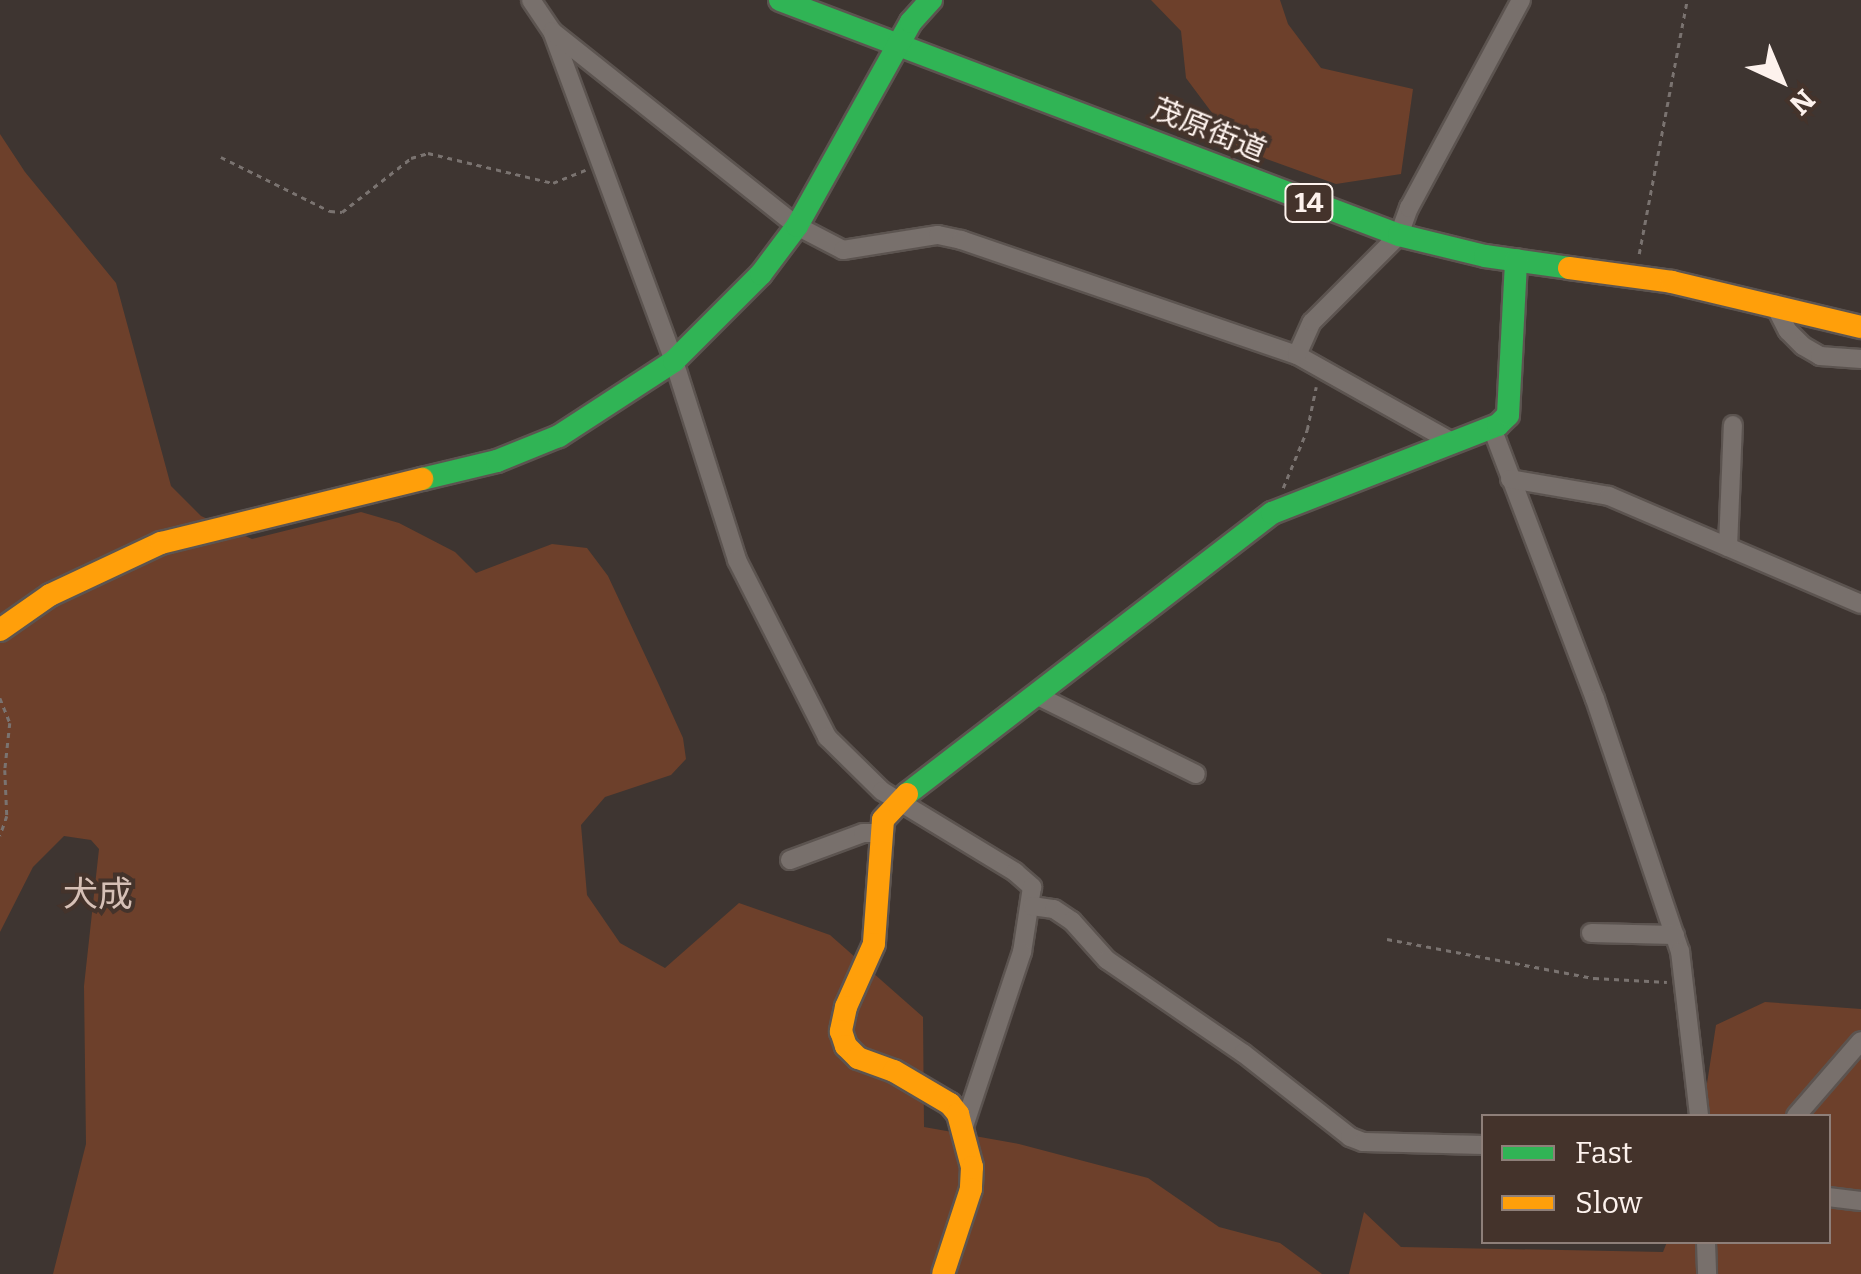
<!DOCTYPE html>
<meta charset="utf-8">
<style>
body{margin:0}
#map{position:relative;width:1861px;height:1274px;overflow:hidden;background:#3e3531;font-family:Bitter,"Noto Sans JP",serif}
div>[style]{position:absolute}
.green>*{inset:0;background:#6d402b}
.path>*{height:2.5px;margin-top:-1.25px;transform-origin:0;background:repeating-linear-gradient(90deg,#7a7370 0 5px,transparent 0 10px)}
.roads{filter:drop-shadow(2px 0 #5c5450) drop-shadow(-2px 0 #5c5450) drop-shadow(0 2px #5c5450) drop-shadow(0 -2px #5c5450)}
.street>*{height:18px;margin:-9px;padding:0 9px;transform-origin:9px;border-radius:9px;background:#78706c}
.fast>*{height:22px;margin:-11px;padding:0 11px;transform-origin:11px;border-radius:11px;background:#30b455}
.slow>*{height:22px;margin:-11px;padding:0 11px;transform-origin:11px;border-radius:11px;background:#ff9f0a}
span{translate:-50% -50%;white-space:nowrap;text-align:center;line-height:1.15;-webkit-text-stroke:8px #44332b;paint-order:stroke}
.shield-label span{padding:2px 8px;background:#44332b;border:2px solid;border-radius:8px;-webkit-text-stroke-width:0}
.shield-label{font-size:28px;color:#fdf2ed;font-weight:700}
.street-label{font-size:30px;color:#fdf2ed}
.quarter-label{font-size:35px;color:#d6c0b6}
.legend{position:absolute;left:1481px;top:1114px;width:350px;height:130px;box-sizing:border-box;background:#44332b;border:2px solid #8e7f79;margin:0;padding:12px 18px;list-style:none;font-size:30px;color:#fdf2ed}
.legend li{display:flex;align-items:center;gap:20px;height:50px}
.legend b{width:50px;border:2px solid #8e7f79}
.north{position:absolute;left:1731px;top:30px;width:100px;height:100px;-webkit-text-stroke:8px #44332b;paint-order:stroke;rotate:136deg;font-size:28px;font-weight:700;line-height:40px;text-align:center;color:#fdf2ed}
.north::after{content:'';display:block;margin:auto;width:35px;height:45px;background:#fdf2ed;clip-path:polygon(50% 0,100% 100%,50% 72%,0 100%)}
</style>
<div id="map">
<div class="green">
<i style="clip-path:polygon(1151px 0,1280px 0,1288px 24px,1321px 68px,1413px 89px,1401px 174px,1336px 184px,1239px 149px,1186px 78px,1181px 31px)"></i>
<i style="clip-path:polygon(0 134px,25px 172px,116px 283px,171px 486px,201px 516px,252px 539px,361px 512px,399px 523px,455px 552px,476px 573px,552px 544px,587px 548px,608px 576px,659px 685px,683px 738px,686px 759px,671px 775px,605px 797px,581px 825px,587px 895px,620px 943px,665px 968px,739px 903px,830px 935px,923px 1017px,924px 1127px,1019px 1144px,1148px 1178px,1219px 1227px,1280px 1243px,1322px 1274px,53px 1274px,86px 1144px,84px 986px,99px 849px,91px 840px,64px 836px,33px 867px,0 932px)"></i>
<i style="clip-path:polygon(1765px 1002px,1861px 1009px,1861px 1274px,1349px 1274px,1364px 1212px,1401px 1247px,1663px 1252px,1667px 1242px,1828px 1242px,1828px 1116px,1702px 1116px,1716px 1025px)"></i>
</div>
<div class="path">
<i style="left:221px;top:157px;width:122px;rotate:26.4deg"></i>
<i style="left:330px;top:211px;width:12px;rotate:5deg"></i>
<i style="left:342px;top:212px;width:88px;rotate:-38deg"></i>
<i style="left:411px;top:158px;width:18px;rotate:-16deg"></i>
<i style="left:428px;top:153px;width:129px;rotate:13.5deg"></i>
<i style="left:553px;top:183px;width:35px;rotate:-22deg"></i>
<i style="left:1639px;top:254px;width:258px;rotate:-79.3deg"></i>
<i style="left:1283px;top:488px;width:63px;rotate:-67.5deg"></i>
<i style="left:1307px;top:430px;width:44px;rotate:-78.2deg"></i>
<i style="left:0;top:698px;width:27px;rotate:68deg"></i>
<i style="left:10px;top:723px;width:47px;rotate:96.1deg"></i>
<i style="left:5px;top:770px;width:46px;rotate:87.5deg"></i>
<i style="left:7px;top:816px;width:21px;rotate:109deg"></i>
<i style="left:1387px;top:939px;width:211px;rotate:10.7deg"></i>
<i style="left:1594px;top:978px;width:73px;rotate:3.1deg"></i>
</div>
<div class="roads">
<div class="street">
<i style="left:531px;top:0;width:37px;rotate:56deg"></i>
<i style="left:552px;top:31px;width:352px;rotate:69.7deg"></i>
<i style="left:674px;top:361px;width:209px;rotate:72.4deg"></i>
<i style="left:737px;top:560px;width:199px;rotate:63deg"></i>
<i style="left:827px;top:737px;width:77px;rotate:44.5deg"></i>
<i style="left:882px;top:791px;width:156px;rotate:31.3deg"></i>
<i style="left:1015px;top:872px;width:23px;rotate:41deg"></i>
<i style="left:1032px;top:887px;width:66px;rotate:98.7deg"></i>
<i style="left:1022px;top:952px;width:187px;rotate:108.4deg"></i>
<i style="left:553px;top:32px;width:312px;rotate:38.5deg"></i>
<i style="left:797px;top:226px;width:52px;rotate:27.6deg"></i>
<i style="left:843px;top:250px;width:96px;rotate:-9deg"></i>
<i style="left:938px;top:235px;width:24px;rotate:12deg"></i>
<i style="left:961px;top:240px;width:355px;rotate:18.9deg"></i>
<i style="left:1297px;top:355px;width:176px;rotate:29.3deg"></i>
<i style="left:1774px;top:304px;width:30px;rotate:63deg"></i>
<i style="left:1788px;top:331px;width:21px;rotate:45deg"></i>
<i style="left:1803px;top:346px;width:20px;rotate:30deg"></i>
<i style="left:1820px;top:356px;width:41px;rotate:4.2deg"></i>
<i style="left:1297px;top:355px;width:36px;rotate:-66deg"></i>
<i style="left:1312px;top:322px;width:123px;rotate:-45deg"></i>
<i style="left:1399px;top:235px;width:29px;rotate:-70deg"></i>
<i style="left:1409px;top:208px;width:236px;rotate:-61.7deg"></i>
<i style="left:1492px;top:428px;width:290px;rotate:69.2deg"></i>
<i style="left:1595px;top:699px;width:266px;rotate:71.4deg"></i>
<i style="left:1680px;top:951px;width:166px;rotate:83.4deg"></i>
<i style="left:1510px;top:479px;width:100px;rotate:9.7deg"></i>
<i style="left:1609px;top:496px;width:274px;rotate:23.2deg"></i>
<i style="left:1728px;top:547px;width:122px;rotate:-87.7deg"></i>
<i style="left:1038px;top:696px;width:176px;rotate:26.3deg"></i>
<i style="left:790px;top:860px;width:78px;rotate:-20.3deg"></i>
<i style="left:863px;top:833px;width:16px"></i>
<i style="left:1032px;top:906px;width:22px;rotate:8deg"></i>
<i style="left:1054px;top:909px;width:22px;rotate:34deg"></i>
<i style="left:1072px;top:921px;width:52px;rotate:48.1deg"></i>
<i style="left:1107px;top:960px;width:165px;rotate:34.4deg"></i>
<i style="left:1243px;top:1053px;width:136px;rotate:38.1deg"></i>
<i style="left:1350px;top:1137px;width:14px;rotate:21deg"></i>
<i style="left:1363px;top:1142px;width:121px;rotate:1.4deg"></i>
<i style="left:1591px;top:933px;width:84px;rotate:1.4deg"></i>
<i style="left:1796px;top:1116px;width:99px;rotate:-49.1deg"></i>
<i style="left:1828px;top:1197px;width:33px;rotate:7deg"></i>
<i style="left:1706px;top:1242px;width:32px;rotate:88deg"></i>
</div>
<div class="fast">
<i style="left:780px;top:0;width:662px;rotate:20.79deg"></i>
<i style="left:1399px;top:235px;width:89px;rotate:13.7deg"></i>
<i style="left:1485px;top:256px;width:85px;rotate:8.1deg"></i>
<i style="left:422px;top:479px;width:77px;rotate:-13.5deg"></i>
<i style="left:497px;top:461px;width:67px;rotate:-22deg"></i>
<i style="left:559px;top:436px;width:137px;rotate:-33.1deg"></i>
<i style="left:674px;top:361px;width:123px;rotate:-45deg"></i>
<i style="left:761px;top:274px;width:60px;rotate:-53.1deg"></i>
<i style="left:797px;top:226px;width:234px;rotate:-60.8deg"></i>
<i style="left:911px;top:22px;width:30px;rotate:-48deg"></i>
<i style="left:907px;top:794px;width:461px;rotate:-37.6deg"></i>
<i style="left:1272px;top:513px;width:243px;rotate:-21.3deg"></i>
<i style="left:1498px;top:425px;width:14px;rotate:-45deg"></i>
<i style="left:1508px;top:415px;width:155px;rotate:-87deg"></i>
</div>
<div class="slow">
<i style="left:1569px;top:268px;width:104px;rotate:7.7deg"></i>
<i style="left:1672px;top:282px;width:194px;rotate:13.4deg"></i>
<i style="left:0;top:630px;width:61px;rotate:-35deg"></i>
<i style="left:50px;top:595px;width:123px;rotate:-25.1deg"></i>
<i style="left:161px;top:543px;width:269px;rotate:-13.8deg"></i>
<i style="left:907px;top:794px;width:35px;rotate:133deg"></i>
<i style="left:883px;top:820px;width:124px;rotate:94.2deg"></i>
<i style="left:874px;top:944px;width:69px;rotate:114deg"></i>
<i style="left:846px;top:1007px;width:25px;rotate:102deg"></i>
<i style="left:841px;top:1031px;width:16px;rotate:72deg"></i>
<i style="left:846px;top:1046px;width:17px;rotate:45deg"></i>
<i style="left:858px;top:1058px;width:38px;rotate:20deg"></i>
<i style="left:894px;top:1071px;width:65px;rotate:30.5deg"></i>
<i style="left:950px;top:1104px;width:13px;rotate:51deg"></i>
<i style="left:958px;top:1114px;width:55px;rotate:75.2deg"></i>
<i style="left:972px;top:1167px;width:22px;rotate:93deg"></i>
<i style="left:971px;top:1189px;width:89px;rotate:108.2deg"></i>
</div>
</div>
<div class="shield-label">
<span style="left:1309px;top:203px">14</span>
</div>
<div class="street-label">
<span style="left:1209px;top:130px;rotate:22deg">茂原街道</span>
</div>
<div class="quarter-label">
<span style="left:98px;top:894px">犬成</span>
</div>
<ul class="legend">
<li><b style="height:12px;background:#30b455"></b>Fast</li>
<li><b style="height:12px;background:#ff9f0a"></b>Slow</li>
</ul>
<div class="north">N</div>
</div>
